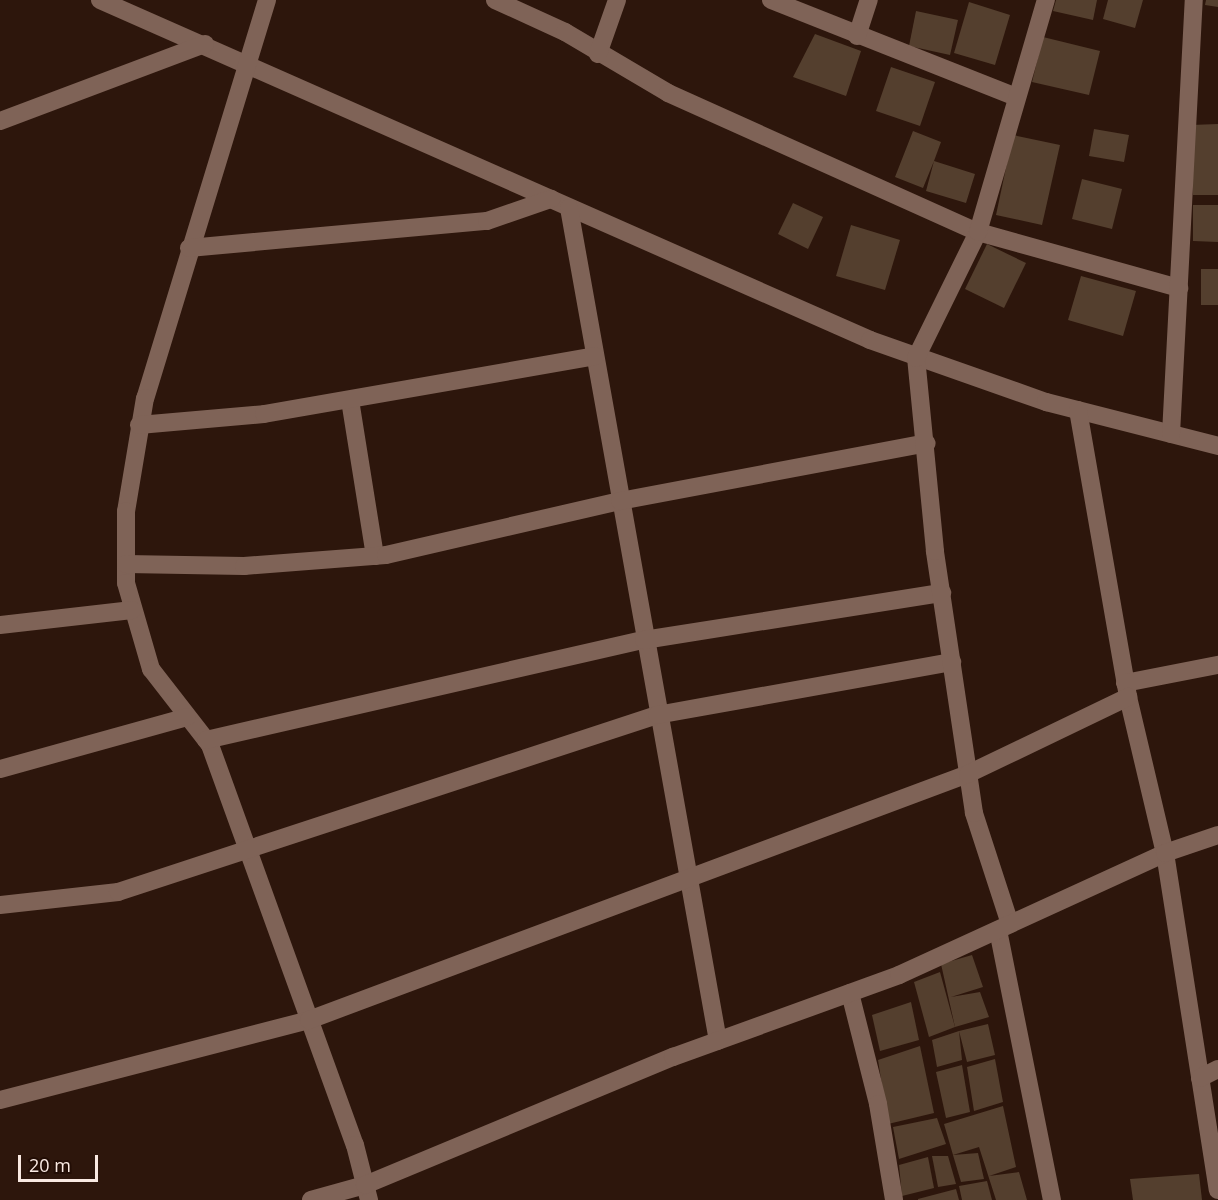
<!DOCTYPE html>
<style>
body{margin:0}
#map{position:relative;width:1218px;height:1200px;overflow:hidden;background:#2d160c;font-family:"Open Sans",sans-serif}
div>[style]{position:absolute}
.building>*{inset:0;background:#543f2e}
.minor>*{height:18px;margin:-9px;padding:0 9px;transform-origin:9px;border-radius:9px;background:#7f6357}
span{translate:-50% -50%;white-space:nowrap;text-align:center;line-height:1.15;-webkit-text-stroke:6px #220d05;paint-order:stroke}
.scale{position:absolute;left:18px;top:1155px;width:80px;height:27px;box-sizing:border-box;border:3px solid #f9e9e2;border-top:0;padding-left:8px;font-size:18px;line-height:21px;white-space:nowrap;color:#f9e9e2;-webkit-text-stroke:4px #220d05;paint-order:stroke}
</style>
<div id="map">
<div class="building">
<i style="clip-path:polygon(1056px 0,1097px 0,1093px 20px,1053px 11px)"></i>
<i style="clip-path:polygon(1108px 0,1143px 0,1135px 28px,1103px 19px)"></i>
<i style="clip-path:polygon(1206px 0,1218px 0,1218px 7px,1205px 5px)"></i>
<i style="clip-path:polygon(969px 2px,1010px 15px,995px 65px,954px 53px)"></i>
<i style="clip-path:polygon(916px 11px,958px 20px,950px 55px,909px 46px)"></i>
<i style="clip-path:polygon(815px 34px,861px 51px,846px 96px,793px 77px)"></i>
<i style="clip-path:polygon(1043px 37px,1100px 51px,1089px 95px,1032px 82px)"></i>
<i style="clip-path:polygon(891px 67px,935px 82px,920px 126px,876px 111px)"></i>
<i style="clip-path:polygon(1218px 124px,1218px 195px,1193px 195px,1191px 125px)"></i>
<i style="clip-path:polygon(1094px 129px,1129px 135px,1124px 162px,1089px 156px)"></i>
<i style="clip-path:polygon(913px 131px,941px 142px,934px 161px,975px 174px,966px 203px,926px 191px,934px 161px,923px 188px,895px 177px)"></i>
<i style="clip-path:polygon(1013px 135px,1060px 145px,1042px 225px,996px 215px)"></i>
<i style="clip-path:polygon(1082px 179px,1122px 189px,1112px 229px,1072px 219px)"></i>
<i style="clip-path:polygon(793px 203px,823px 217px,808px 249px,778px 234px)"></i>
<i style="clip-path:polygon(1193px 205px,1218px 205px,1218px 242px,1193px 241px)"></i>
<i style="clip-path:polygon(851px 225px,900px 240px,885px 290px,836px 276px)"></i>
<i style="clip-path:polygon(987px 244px,1026px 263px,1004px 308px,965px 289px)"></i>
<i style="clip-path:polygon(1201px 269px,1218px 269px,1218px 305px,1201px 305px)"></i>
<i style="clip-path:polygon(1081px 276px,1136px 291px,1123px 336px,1068px 320px)"></i>
<i style="clip-path:polygon(972px 955px,983px 987px,951px 997px,980px 992px,989px 1017px,955px 1027px,941px 964px)"></i>
<i style="clip-path:polygon(940px 972px,955px 1027px,929px 1037px,914px 982px)"></i>
<i style="clip-path:polygon(911px 1002px,919px 1040px,880px 1051px,872px 1015px)"></i>
<i style="clip-path:polygon(988px 1024px,995px 1055px,967px 1062px,959px 1031px,962px 1060px,937px 1067px,932px 1040px,959px 1031px)"></i>
<i style="clip-path:polygon(920px 1046px,934px 1113px,888px 1124px,878px 1060px)"></i>
<i style="clip-path:polygon(995px 1059px,1003px 1102px,974px 1111px,967px 1067px)"></i>
<i style="clip-path:polygon(962px 1065px,970px 1112px,946px 1118px,936px 1072px)"></i>
<i style="clip-path:polygon(1003px 1106px,1016px 1167px,989px 1176px,1019px 1172px,1027px 1200px,996px 1200px,979px 1147px,953px 1155px,944px 1124px)"></i>
<i style="clip-path:polygon(937px 1118px,946px 1144px,899px 1159px,893px 1127px)"></i>
<i style="clip-path:polygon(978px 1153px,984px 1179px,961px 1182px,953px 1155px)"></i>
<i style="clip-path:polygon(932px 1156px,948px 1156px,956px 1184px,938px 1187px)"></i>
<i style="clip-path:polygon(928px 1157px,934px 1188px,902px 1196px,899px 1165px)"></i>
<i style="clip-path:polygon(1199px 1174px,1202px 1200px,1133px 1200px,1130px 1179px)"></i>
<i style="clip-path:polygon(987px 1181px,992px 1200px,962px 1200px,959px 1186px)"></i>
<i style="clip-path:polygon(956px 1189px,959px 1200px,918px 1200px,918px 1199px)"></i>
</div>
<div class="minor">
<i style="left:100px;top:0;width:842px;rotate:23.82deg"></i>
<i style="left:870px;top:340px;width:187px;rotate:19.4deg"></i>
<i style="left:1046px;top:402px;width:178px;rotate:14.3deg"></i>
<i style="left:267px;top:0;width:416px;rotate:107deg"></i>
<i style="left:145px;top:398px;width:115px;rotate:99.5deg"></i>
<i style="left:126px;top:511px;width:72px;rotate:90deg"></i>
<i style="left:126px;top:583px;width:90px;rotate:73.8deg"></i>
<i style="left:151px;top:669px;width:96px;rotate:52.2deg"></i>
<i style="left:210px;top:745px;width:425px;rotate:70.1deg"></i>
<i style="left:355px;top:1145px;width:57px;rotate:75.7deg"></i>
<i style="left:495px;top:0;width:77px;rotate:24.6deg"></i>
<i style="left:565px;top:32px;width:120px;rotate:30.6deg"></i>
<i style="left:668px;top:93px;width:340px;rotate:24.2deg"></i>
<i style="left:978px;top:232px;width:209px;rotate:15.6deg"></i>
<i style="left:771px;top:0;width:264px;rotate:21.6deg"></i>
<i style="left:857px;top:36px;width:38px;rotate:-72deg"></i>
<i style="left:598px;top:54px;width:57px;rotate:-70.6deg"></i>
<i style="left:0;top:121px;width:219px;rotate:-20.6deg"></i>
<i style="left:569px;top:208px;width:846px;rotate:79.86deg"></i>
<i style="left:189px;top:248px;width:299px;rotate:-5.2deg"></i>
<i style="left:487px;top:221px;width:68px;rotate:-19deg"></i>
<i style="left:350px;top:400px;width:158px;rotate:80.9deg"></i>
<i style="left:1078px;top:410px;width:291px;rotate:80.1deg"></i>
<i style="left:1128px;top:697px;width:160px;rotate:76.7deg"></i>
<i style="left:1165px;top:853px;width:341px;rotate:81.1deg"></i>
<i style="left:139px;top:425px;width:125px;rotate:-5deg"></i>
<i style="left:264px;top:414px;width:336px;rotate:-9.9deg"></i>
<i style="left:1171px;top:434px;width:435px;rotate:-87deg"></i>
<i style="left:126px;top:564px;width:118px;rotate:1deg"></i>
<i style="left:244px;top:566px;width:142px;rotate:-4.4deg"></i>
<i style="left:386px;top:555px;width:240px;rotate:-13deg"></i>
<i style="left:620px;top:501px;width:312px;rotate:-10.7deg"></i>
<i style="left:0;top:625px;width:133px;rotate:-6.5deg"></i>
<i style="left:1125px;top:683px;width:95px;rotate:-11deg"></i>
<i style="left:206px;top:740px;width:449px;rotate:-12.9deg"></i>
<i style="left:644px;top:640px;width:302px;rotate:-9deg"></i>
<i style="left:0;top:769px;width:194px;rotate:-15.5deg"></i>
<i style="left:0;top:905px;width:119px;rotate:-6.3deg"></i>
<i style="left:118px;top:892px;width:567px;rotate:-18.18deg"></i>
<i style="left:657px;top:715px;width:300px;rotate:-10.2deg"></i>
<i style="left:1010px;top:924px;width:117px;rotate:-108deg"></i>
<i style="left:974px;top:813px;width:265px;rotate:-98.5deg"></i>
<i style="left:935px;top:551px;width:194px;rotate:-95.6deg"></i>
<i style="left:916px;top:358px;width:140px;rotate:-63.8deg"></i>
<i style="left:978px;top:232px;width:242px;rotate:-73.7deg"></i>
<i style="left:998px;top:930px;width:275px;rotate:78.7deg"></i>
<i style="left:850px;top:993px;width:114px;rotate:75.8deg"></i>
<i style="left:878px;top:1104px;width:97px;rotate:80.5deg"></i>
<i style="left:1200px;top:1078px;width:20px;rotate:-27deg"></i>
<i style="left:0;top:1100px;width:319px;rotate:-14.5deg"></i>
<i style="left:309px;top:1020px;width:703px;rotate:-20.47deg"></i>
<i style="left:968px;top:774px;width:178px;rotate:-25.7deg"></i>
<i style="left:311px;top:1200px;width:56px;rotate:-15.5deg"></i>
<i style="left:365px;top:1185px;width:334px;rotate:-22.6deg"></i>
<i style="left:673px;top:1057px;width:240px;rotate:-19.9deg"></i>
<i style="left:899px;top:975px;width:293px;rotate:-24.6deg"></i>
<i style="left:1165px;top:853px;width:56px;rotate:-18.8deg"></i>
</div>
<div class="scale">20 m</div>
</div>
